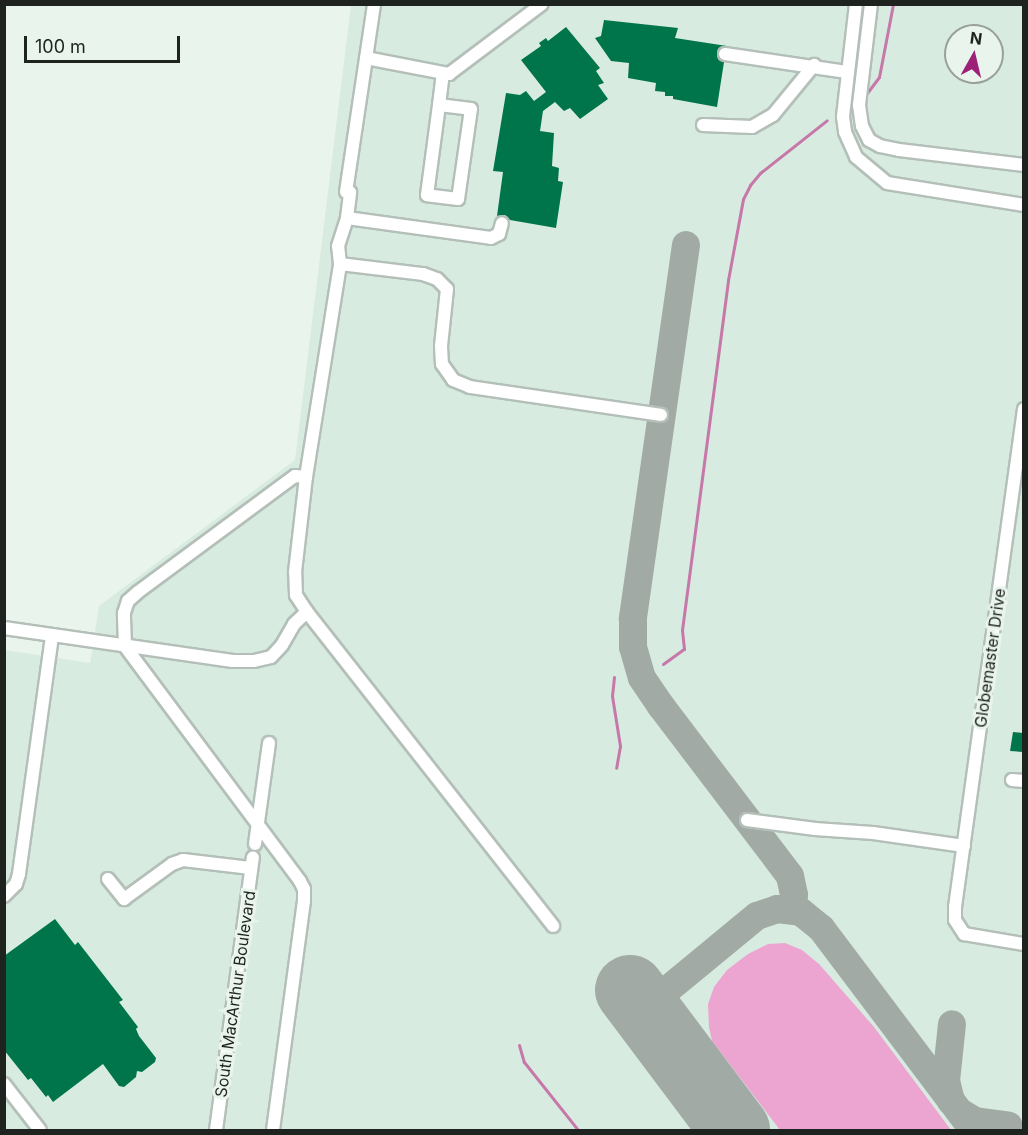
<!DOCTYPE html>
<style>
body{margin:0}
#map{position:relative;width:1028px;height:1135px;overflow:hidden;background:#e9f4ed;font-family:Inter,sans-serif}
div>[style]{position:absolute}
.built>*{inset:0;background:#d8ebe0}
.green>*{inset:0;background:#eca5d0}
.stream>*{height:3px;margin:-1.5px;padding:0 1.5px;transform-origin:1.5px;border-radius:1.5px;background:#c678a8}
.taxiway>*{height:28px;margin:-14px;padding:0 14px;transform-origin:14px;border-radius:14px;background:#a2aaa5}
.runway>*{height:70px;margin:-35px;padding:0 35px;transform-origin:35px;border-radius:35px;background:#a2aaa5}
.building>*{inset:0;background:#00754b}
.roads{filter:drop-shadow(2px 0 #b3bfb8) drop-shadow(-2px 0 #b3bfb8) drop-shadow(0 2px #b3bfb8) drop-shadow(0 -2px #b3bfb8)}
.minor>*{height:12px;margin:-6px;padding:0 6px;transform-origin:6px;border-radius:6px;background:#fff}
span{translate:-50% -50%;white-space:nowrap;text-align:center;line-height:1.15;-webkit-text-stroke:6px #e9f4ed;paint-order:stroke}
.street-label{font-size:16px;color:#1f2320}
.frame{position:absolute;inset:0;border:6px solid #1f2320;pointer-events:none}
.north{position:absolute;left:944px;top:24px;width:60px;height:60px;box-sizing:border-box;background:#e9f4ed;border:2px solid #98a09b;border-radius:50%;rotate:8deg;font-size:16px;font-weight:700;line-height:24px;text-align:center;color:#1f2320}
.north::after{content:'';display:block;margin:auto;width:21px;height:27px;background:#9d2178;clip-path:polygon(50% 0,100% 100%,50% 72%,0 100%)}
.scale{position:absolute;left:24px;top:36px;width:156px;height:27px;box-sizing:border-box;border:3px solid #1f2320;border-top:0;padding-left:8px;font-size:18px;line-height:21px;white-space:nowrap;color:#1f2320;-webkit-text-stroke:4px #e9f4ed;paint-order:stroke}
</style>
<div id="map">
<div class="built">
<i style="clip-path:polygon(evenodd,351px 5px,1023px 5px,1023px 1130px,5px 1130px,5px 650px,90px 663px,99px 606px,295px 460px,351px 5px,956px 36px,992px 36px,992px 72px,956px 72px,956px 36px)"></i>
</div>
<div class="green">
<i style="clip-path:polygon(785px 943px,802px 950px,819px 964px,874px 1027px,951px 1130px,780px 1130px,712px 1041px,709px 1027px,708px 1004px,714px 987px,727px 970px,748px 954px,768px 944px)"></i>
</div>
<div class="stream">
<i style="left:867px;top:93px;width:20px;rotate:-53deg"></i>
<i style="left:879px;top:77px;width:74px;rotate:-79.1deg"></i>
<i style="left:663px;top:664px;width:26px;rotate:-36deg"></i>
<i style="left:684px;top:649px;width:19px;rotate:-96deg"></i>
<i style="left:682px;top:630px;width:353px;rotate:-82.5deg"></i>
<i style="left:728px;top:280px;width:82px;rotate:-79.5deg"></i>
<i style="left:743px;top:199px;width:16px;rotate:-63deg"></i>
<i style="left:750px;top:185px;width:16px;rotate:-50deg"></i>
<i style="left:760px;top:173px;width:85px;rotate:-38.3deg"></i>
<i style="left:614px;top:677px;width:19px;rotate:96deg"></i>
<i style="left:612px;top:696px;width:51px;rotate:80.9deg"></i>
<i style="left:620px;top:746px;width:22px;rotate:100deg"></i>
<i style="left:519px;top:1045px;width:18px;rotate:74deg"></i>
<i style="left:524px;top:1062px;width:87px;rotate:51.5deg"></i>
</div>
<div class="taxiway">
<i style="left:686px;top:245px;width:378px;rotate:98.1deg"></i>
<i style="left:633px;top:619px;width:28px;rotate:90deg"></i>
<i style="left:633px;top:647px;width:32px;rotate:74deg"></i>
<i style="left:642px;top:678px;width:34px;rotate:56deg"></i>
<i style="left:661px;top:706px;width:213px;rotate:52.8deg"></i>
<i style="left:790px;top:876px;width:19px;rotate:78deg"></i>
<i style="left:794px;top:895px;width:14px;rotate:98deg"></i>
<i style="left:644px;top:1009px;width:146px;rotate:-39.5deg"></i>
<i style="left:757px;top:916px;width:21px;rotate:-19deg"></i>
<i style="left:777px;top:909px;width:24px;rotate:7deg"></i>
<i style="left:801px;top:912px;width:26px;rotate:39deg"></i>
<i style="left:821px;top:928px;width:253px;rotate:53deg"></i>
<i style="left:951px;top:1101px;width:21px;rotate:-104deg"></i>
<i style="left:946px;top:1081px;width:57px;rotate:-84deg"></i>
<i style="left:960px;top:1112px;width:17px;rotate:31deg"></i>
<i style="left:975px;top:1121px;width:34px;rotate:8deg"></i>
</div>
<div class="runway">
<i style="left:630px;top:990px;width:175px;rotate:53.1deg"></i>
</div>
<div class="building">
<i style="clip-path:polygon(604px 20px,678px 28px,675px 38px,727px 46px,721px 47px,717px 52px,718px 58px,724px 62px,717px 107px,673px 99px,673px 96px,665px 96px,665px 92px,655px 91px,656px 83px,628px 78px,629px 63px,611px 61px,595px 38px,601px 36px)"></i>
<i style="clip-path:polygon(566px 27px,600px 68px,596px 71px,604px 83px,598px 85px,608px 99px,580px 119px,570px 108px,564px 111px,555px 102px,543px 111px,540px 131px,554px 133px,552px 166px,559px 168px,558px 181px,563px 182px,556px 228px,510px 220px,505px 215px,497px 216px,503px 172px,493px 171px,506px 93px,520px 95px,526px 91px,534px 101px,546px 92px,521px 60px,541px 46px,539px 43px,546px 38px,548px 41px)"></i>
<i style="clip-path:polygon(1013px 732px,1023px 733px,1023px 752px,1010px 751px)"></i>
<i style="clip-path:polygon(55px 919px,75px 945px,78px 942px,123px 1000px,119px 1002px,138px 1027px,136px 1029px,139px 1036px,156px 1058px,155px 1062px,142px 1072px,137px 1071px,136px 1077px,124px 1087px,119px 1086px,103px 1064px,53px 1102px,48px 1095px,46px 1097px,31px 1078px,28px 1080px,4px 1050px,4px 956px)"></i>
</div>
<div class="roads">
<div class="minor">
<i style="left:856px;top:4px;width:114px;rotate:96.6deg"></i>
<i style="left:843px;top:117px;width:15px;rotate:82deg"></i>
<i style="left:845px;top:132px;width:27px;rotate:66deg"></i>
<i style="left:856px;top:157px;width:40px;rotate:40deg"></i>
<i style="left:887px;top:183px;width:139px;rotate:9.1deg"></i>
<i style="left:871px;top:4px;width:102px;rotate:96.8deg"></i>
<i style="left:859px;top:105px;width:21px;rotate:82deg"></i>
<i style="left:862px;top:126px;width:16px;rotate:63deg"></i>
<i style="left:869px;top:140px;width:13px;rotate:29deg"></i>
<i style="left:880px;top:146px;width:19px;rotate:12deg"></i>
<i style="left:899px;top:150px;width:126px;rotate:6.8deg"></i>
<i style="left:725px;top:54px;width:123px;rotate:8.4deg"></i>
<i style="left:366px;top:58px;width:85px;rotate:10.9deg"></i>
<i style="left:449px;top:74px;width:116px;rotate:-37deg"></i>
<i style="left:439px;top:105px;width:32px;rotate:7deg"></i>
<i style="left:471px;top:109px;width:91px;rotate:98.2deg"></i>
<i style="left:458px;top:199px;width:31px;rotate:-173deg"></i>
<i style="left:427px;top:195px;width:91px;rotate:-82.4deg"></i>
<i style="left:439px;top:105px;width:32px;rotate:-83deg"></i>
<i style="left:703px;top:125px;width:49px;rotate:2.3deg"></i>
<i style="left:752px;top:127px;width:24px;rotate:-30deg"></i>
<i style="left:773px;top:115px;width:65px;rotate:-50.6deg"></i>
<i style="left:346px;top:192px;width:190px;rotate:-81.5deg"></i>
<i style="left:347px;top:218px;width:145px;rotate:7.9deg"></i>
<i style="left:491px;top:238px;width:9px;rotate:-27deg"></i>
<i style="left:499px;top:234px;width:11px;rotate:-75deg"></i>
<i style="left:340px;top:264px;width:84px;rotate:6.9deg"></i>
<i style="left:423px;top:274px;width:15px;rotate:20deg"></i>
<i style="left:437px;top:279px;width:14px;rotate:45deg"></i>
<i style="left:447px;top:289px;width:57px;rotate:96deg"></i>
<i style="left:441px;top:346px;width:18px;rotate:87deg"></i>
<i style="left:442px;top:364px;width:19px;rotate:55deg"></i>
<i style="left:453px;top:380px;width:18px;rotate:22deg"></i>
<i style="left:470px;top:387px;width:193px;rotate:8.3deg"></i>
<i style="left:1024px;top:409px;width:503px;rotate:97.89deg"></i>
<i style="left:955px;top:907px;width:13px;rotate:90deg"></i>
<i style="left:955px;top:920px;width:17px;rotate:57deg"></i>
<i style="left:964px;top:934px;width:61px;rotate:9.5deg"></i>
<i style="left:307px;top:612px;width:399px;rotate:51.9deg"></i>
<i style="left:4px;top:628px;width:231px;rotate:8.2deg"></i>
<i style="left:233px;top:661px;width:21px"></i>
<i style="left:254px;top:661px;width:17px;rotate:-13deg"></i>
<i style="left:271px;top:657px;width:16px;rotate:-47deg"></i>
<i style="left:282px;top:645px;width:24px;rotate:-60deg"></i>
<i style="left:294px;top:624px;width:18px;rotate:-43deg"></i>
<i style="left:307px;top:612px;width:20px;rotate:-123deg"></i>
<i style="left:296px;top:595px;width:23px;rotate:-92deg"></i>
<i style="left:295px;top:572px;width:96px;rotate:-83.4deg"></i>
<i style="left:1012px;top:780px;width:12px;rotate:5deg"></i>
<i style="left:747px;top:820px;width:69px;rotate:7.5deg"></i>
<i style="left:815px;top:829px;width:58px;rotate:3.9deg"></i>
<i style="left:873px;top:833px;width:92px;rotate:8.1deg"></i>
<i style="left:255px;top:844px;width:102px;rotate:-82.1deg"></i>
<i style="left:108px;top:879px;width:26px;rotate:51deg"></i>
<i style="left:124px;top:899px;width:59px;rotate:-36.1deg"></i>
<i style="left:172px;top:864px;width:12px;rotate:-20deg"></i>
<i style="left:183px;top:860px;width:68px;rotate:6.7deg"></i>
<i style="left:4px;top:896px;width:17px;rotate:-45deg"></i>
<i style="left:16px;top:884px;width:10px;rotate:-73deg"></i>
<i style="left:19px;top:874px;width:241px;rotate:-82.1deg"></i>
<i style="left:4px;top:1084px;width:58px;rotate:52deg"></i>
<i style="left:216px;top:1130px;width:275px;rotate:-82.3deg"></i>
<i style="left:273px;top:1130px;width:231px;rotate:-82.3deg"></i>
<i style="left:304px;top:901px;width:12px;rotate:-90deg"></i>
<i style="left:304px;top:889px;width:9px;rotate:-117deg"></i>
<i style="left:300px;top:881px;width:293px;rotate:-126.7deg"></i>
<i style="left:125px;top:646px;width:33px;rotate:-92deg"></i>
<i style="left:124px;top:613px;width:13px;rotate:-72deg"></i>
<i style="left:128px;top:601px;width:13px;rotate:-42deg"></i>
<i style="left:138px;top:592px;width:195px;rotate:-36.5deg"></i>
<i style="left:295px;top:476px;width:11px;rotate:5deg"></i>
<i style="left:306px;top:477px;width:216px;rotate:-80.9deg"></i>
<i style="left:340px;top:264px;width:18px;rotate:-96deg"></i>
<i style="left:338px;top:246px;width:29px;rotate:-72deg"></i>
<i style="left:347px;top:218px;width:26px;rotate:-83deg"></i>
</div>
</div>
<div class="street-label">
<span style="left:990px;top:658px;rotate:-82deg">Globemaster Drive</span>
<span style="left:235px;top:994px;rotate:-82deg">South MacArthur Boulevard</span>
</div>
<div class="frame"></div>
<div class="north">N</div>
<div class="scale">100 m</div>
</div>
